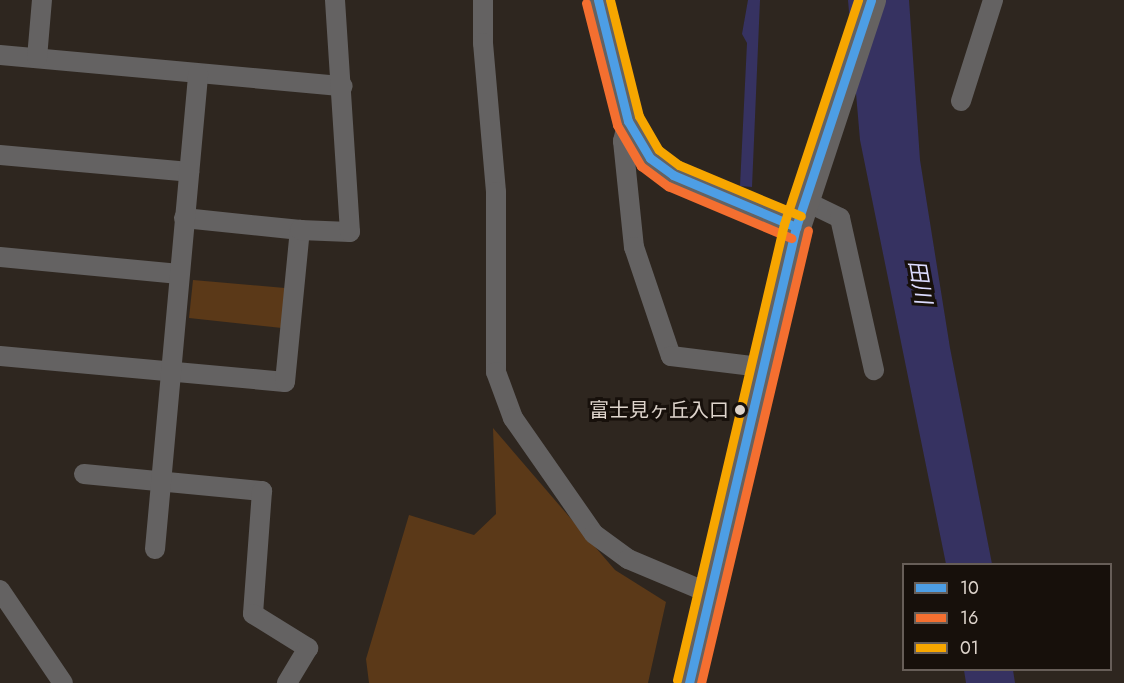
<!DOCTYPE html>
<meta charset="utf-8">
<style>
body{margin:0}
#map{position:relative;width:1124px;height:683px;overflow:hidden;background:#2e261f;font-family:Jost,"Noto Sans JP",sans-serif}
div>[style]{position:absolute}
.green>*{inset:0;background:#5b3918}
.water>*{inset:0;background:#363261}
.minor>*{height:20px;margin:-10px;padding:0 10px;transform-origin:10px;border-radius:10px;background:#646262}
.tertiary>*{height:24px;margin:-12px;padding:0 12px;transform-origin:12px;border-radius:12px;background:#646262}
.primary>*{height:30px;margin:-15px;padding:0 15px;transform-origin:15px;border-radius:15px;background:#656261}
.bus-1>*{height:9px;margin:-4.5px;padding:0 4.5px;transform-origin:4.5px;border-radius:4.5px;background:#4d9ee5}
.bus-2>*{height:9px;margin:-4.5px;padding:0 4.5px;transform-origin:4.5px;border-radius:4.5px;background:#f46f30}
.bus-3>*{height:9px;margin:-4.5px;padding:0 4.5px;transform-origin:4.5px;border-radius:4.5px;background:#f7a600}
.dots>*{width:16px;height:16px;translate:-50% -50%;box-sizing:border-box;border:3px solid #17100b;border-radius:50%}
span{translate:-50% -50%;white-space:nowrap;text-align:center;line-height:1.15;-webkit-text-stroke:6px #17100b;paint-order:stroke}
.bus-label{font-size:20px;color:#ded4cc}
.right{translate:-100% -50%;text-align:right}
.water-label{font-size:22px;color:#dbdbfe;font-style:italic}
.legend{position:absolute;left:902px;top:563px;width:210px;height:108px;box-sizing:border-box;background:#17100b;border:2px solid #675e58;margin:0;padding:8px 10px;list-style:none;font-size:18px;color:#ded4cc}
.legend li{display:flex;align-items:center;gap:12px;height:30px}
.legend b{width:30px;border:2px solid #675e58}
</style>
<div id="map">
<div class="green">
<i style="clip-path:polygon(193px 280px,285px 288px,282px 328px,189px 318px)"></i>
<i style="clip-path:polygon(493px 428px,615px 570px,666px 602px,648px 683px,369px 683px,366px 659px,409px 515px,474px 535px,496px 514px)"></i>
</div>
<div class="water">
<i style="clip-path:polygon(748px 0,760px 0,752px 187px,740px 186px,747px 43px,742px 34px)"></i>
<i style="clip-path:polygon(848px 0,909px 0,920px 160px,950px 348px,992px 564px,946px 564px,860px 140px)"></i>
<i style="clip-path:polygon(964px 670px,1013px 670px,1015px 683px,966px 683px)"></i>
</div>
<div class="minor">
<i style="left:483px;top:0;width:43px;rotate:90deg"></i>
<i style="left:483px;top:43px;width:150px;rotate:85deg"></i>
<i style="left:496px;top:192px;width:180px;rotate:90deg"></i>
<i style="left:496px;top:372px;width:49px;rotate:69.7deg"></i>
<i style="left:513px;top:418px;width:141px;rotate:55.1deg"></i>
<i style="left:594px;top:534px;width:42px;rotate:36.3deg"></i>
<i style="left:628px;top:559px;width:88px;rotate:22.8deg"></i>
<i style="left:0;top:55px;width:344px;rotate:5.2deg"></i>
<i style="left:37px;top:58px;width:58px;rotate:-85.1deg"></i>
<i style="left:961px;top:101px;width:106px;rotate:-72.4deg"></i>
<i style="left:628px;top:121px;width:21px;rotate:104deg"></i>
<i style="left:623px;top:141px;width:107px;rotate:84.1deg"></i>
<i style="left:634px;top:247px;width:115px;rotate:71.3deg"></i>
<i style="left:671px;top:356px;width:91px;rotate:7deg"></i>
<i style="left:0;top:155px;width:190px;rotate:5.1deg"></i>
<i style="left:805px;top:201px;width:39px;rotate:26deg"></i>
<i style="left:840px;top:218px;width:156px;rotate:77.4deg"></i>
<i style="left:184px;top:218px;width:117px;rotate:5.9deg"></i>
<i style="left:0;top:257px;width:180px;rotate:5.4deg"></i>
<i style="left:0;top:356px;width:286px;rotate:5.2deg"></i>
<i style="left:285px;top:382px;width:153px;rotate:-84.4deg"></i>
<i style="left:300px;top:230px;width:50px;rotate:2.3deg"></i>
<i style="left:350px;top:232px;width:232px;rotate:-93.7deg"></i>
<i style="left:84px;top:474px;width:179px;rotate:5.5deg"></i>
<i style="left:262px;top:491px;width:123px;rotate:94.2deg"></i>
<i style="left:253px;top:614px;width:65px;rotate:31.7deg"></i>
<i style="left:308px;top:648px;width:41px;rotate:121deg"></i>
<i style="left:155px;top:549px;width:477px;rotate:-84.8deg"></i>
<i style="left:0;top:590px;width:112px;rotate:55.9deg"></i>
</div>
<div class="tertiary">
<i style="left:598px;top:0;width:125px;rotate:76.1deg"></i>
<i style="left:628px;top:121px;width:43px;rotate:59.3deg"></i>
<i style="left:650px;top:158px;width:29px;rotate:36deg"></i>
<i style="left:673px;top:175px;width:134px;rotate:22.9deg"></i>
</div>
<div class="primary">
<i style="left:689px;top:683px;width:468px;rotate:-76.8deg"></i>
<i style="left:796px;top:227px;width:239px;rotate:-71.7deg"></i>
</div>
<div class="bus-1">
<i style="left:598px;top:0;width:125px;rotate:76.1deg"></i>
<i style="left:628px;top:121px;width:43px;rotate:59.3deg"></i>
<i style="left:650px;top:158px;width:29px;rotate:36deg"></i>
<i style="left:673px;top:175px;width:134px;rotate:22.9deg"></i>
<i style="left:689px;top:683px;width:468px;rotate:-76.8deg"></i>
<i style="left:796px;top:227px;width:239px;rotate:-71.7deg"></i>
</div>
<div class="bus-2">
<i style="left:586px;top:3px;width:126px;rotate:75.7deg"></i>
<i style="left:617px;top:125px;width:48px;rotate:59.7deg"></i>
<i style="left:641px;top:166px;width:34px;rotate:37deg"></i>
<i style="left:668px;top:186px;width:134px;rotate:22.9deg"></i>
<i style="left:701px;top:683px;width:465px;rotate:-76.7deg"></i>
</div>
<div class="bus-3">
<i style="left:610px;top:0;width:120px;rotate:76deg"></i>
<i style="left:639px;top:116px;width:39px;rotate:60deg"></i>
<i style="left:659px;top:150px;width:25px;rotate:37deg"></i>
<i style="left:679px;top:165px;width:132px;rotate:22.7deg"></i>
<i style="left:677px;top:680px;width:468px;rotate:-76.8deg"></i>
<i style="left:784px;top:224px;width:236px;rotate:-71.7deg"></i>
</div>
<div class="dots">
<i style="left:740px;top:410px;background:#ded4cc"></i>
</div>
<div class="bus-label">
<span class="right" style="left:729px;top:410px">富士見ヶ丘入口</span>
</div>
<div class="water-label">
<span style="left:920px;top:282px;rotate:80deg">田川</span>
</div>
<ul class="legend">
<li><b style="height:8px;background:#4d9ee5"></b>10</li>
<li><b style="height:8px;background:#f46f30"></b>16</li>
<li><b style="height:8px;background:#f7a600"></b>01</li>
</ul>
</div>
